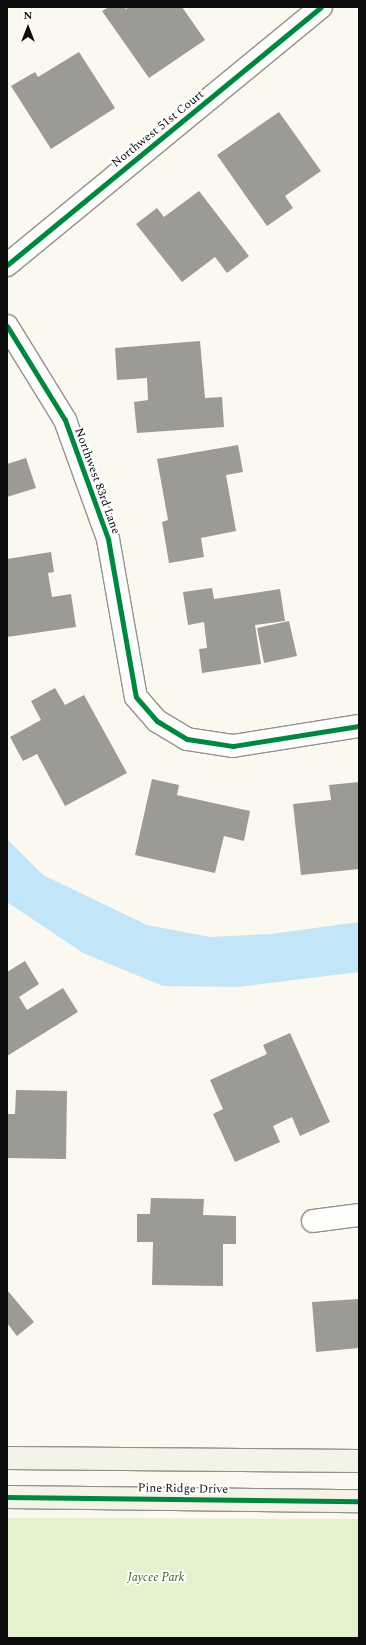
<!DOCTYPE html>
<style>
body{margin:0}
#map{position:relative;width:366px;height:1645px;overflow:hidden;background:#faf8ef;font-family:Spectral,serif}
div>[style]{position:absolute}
.green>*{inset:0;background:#e3f1cd}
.water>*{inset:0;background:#c2e6f7}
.building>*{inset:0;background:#9c9a95}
.roads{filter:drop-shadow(1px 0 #93928e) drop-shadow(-1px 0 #93928e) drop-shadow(0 1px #93928e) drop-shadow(0 -1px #93928e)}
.street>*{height:22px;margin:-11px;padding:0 11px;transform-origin:11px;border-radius:11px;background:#fefefd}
.secondary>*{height:22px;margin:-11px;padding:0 11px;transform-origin:11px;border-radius:11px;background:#f4f3e8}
.cycleway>*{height:5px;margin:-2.5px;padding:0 2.5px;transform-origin:2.5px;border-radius:2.5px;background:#00873e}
span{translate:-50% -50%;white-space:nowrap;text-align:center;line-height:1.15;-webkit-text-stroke:4px #fff;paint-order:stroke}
.street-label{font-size:12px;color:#0c0c0c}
.park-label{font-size:12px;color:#296817;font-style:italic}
.frame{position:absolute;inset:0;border:8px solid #0c0c0c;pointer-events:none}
.north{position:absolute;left:8px;top:8px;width:40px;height:40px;-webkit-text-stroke:3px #fff;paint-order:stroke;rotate:0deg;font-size:11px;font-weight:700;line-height:16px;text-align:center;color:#0c0c0c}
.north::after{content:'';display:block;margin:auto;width:14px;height:18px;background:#0c0c0c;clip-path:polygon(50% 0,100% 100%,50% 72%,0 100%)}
</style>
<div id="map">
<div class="green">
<i style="clip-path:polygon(7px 1518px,359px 1519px,359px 1638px,7px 1638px)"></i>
</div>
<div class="water">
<i style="clip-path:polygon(7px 839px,43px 875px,147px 925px,210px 937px,271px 934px,359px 922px,359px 972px,237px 987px,163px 986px,83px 953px,7px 902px)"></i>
</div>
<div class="building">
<i style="clip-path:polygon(109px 7px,124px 7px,126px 9px,129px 7px,182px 7px,205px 40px,149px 78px,102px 11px)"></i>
<i style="clip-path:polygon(79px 52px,115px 108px,51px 149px,11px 86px,35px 72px,38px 77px)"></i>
<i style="clip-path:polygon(279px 112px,321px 171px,285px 196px,293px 208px,267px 226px,217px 155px)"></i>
<i style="clip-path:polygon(199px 191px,249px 256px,227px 273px,215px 257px,182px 282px,136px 224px,157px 208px,164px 217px)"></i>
<i style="clip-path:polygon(200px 341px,205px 398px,222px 397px,224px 427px,137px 433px,134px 402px,148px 400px,147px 378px,117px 380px,115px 348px)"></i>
<i style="clip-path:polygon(238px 445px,243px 472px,226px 475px,236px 531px,201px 538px,204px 557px,169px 563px,162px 522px,168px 520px,157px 459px)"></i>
<i style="clip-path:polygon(26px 458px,36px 488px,7px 497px,7px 464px)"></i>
<i style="clip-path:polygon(51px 552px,54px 572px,48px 573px,52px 597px,71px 594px,76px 627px,7px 637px,7px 559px)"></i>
<i style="clip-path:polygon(212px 588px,214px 599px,280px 589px,285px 621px,255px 625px,261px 664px,202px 673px,199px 649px,207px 648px,204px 622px,188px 625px,183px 592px)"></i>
<i style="clip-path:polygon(289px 621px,297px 656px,264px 663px,257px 628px)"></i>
<i style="clip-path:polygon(55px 688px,65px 705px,84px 695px,127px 773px,65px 806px,37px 754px,23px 761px,10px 737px,41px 720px,31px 701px)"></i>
<i style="clip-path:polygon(152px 779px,179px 785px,177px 795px,250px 811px,244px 841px,224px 836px,215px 873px,135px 855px)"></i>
<i style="clip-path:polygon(359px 782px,359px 869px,301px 875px,293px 804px,331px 800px,329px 785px)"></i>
<i style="clip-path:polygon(25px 961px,39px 984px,19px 997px,27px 1010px,63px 988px,78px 1012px,7px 1056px,7px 972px)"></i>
<i style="clip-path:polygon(290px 1033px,330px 1122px,300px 1136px,292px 1117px,273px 1126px,280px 1142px,235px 1162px,213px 1114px,223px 1109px,210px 1080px,267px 1054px,263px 1045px)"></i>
<i style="clip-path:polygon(16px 1090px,67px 1091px,66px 1159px,7px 1158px,7px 1114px,15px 1114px)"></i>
<i style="clip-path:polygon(151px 1198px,204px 1199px,203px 1215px,236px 1216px,236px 1244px,223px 1244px,223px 1286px,152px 1285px,153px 1242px,137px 1242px,137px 1214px,150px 1214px)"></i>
<i style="clip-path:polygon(7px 1290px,34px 1322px,17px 1336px,7px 1323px)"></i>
<i style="clip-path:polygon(359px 1299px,359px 1348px,316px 1352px,312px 1302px)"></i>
</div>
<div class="roads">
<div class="street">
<i style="left:7px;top:265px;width:406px;rotate:-39.4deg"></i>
<i style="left:7px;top:326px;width:110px;rotate:58.3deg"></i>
<i style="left:65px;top:420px;width:127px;rotate:70.1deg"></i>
<i style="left:108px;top:539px;width:160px;rotate:80deg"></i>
<i style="left:136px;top:697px;width:32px;rotate:49deg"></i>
<i style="left:157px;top:721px;width:35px;rotate:31deg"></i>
<i style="left:187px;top:739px;width:47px;rotate:8.7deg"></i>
<i style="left:233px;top:746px;width:128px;rotate:-9deg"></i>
<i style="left:313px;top:1221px;width:46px;rotate:-7.4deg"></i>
</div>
<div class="secondary">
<i style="left:7px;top:1458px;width:352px;rotate:0.5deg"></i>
<i style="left:7px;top:1497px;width:352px;rotate:0.7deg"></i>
</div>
</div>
<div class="cycleway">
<i style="left:7px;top:265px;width:406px;rotate:-39.4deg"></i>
<i style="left:7px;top:326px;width:110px;rotate:58.3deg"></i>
<i style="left:65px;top:420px;width:127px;rotate:70.1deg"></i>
<i style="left:108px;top:539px;width:160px;rotate:80deg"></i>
<i style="left:136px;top:697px;width:32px;rotate:49deg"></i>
<i style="left:157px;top:721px;width:35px;rotate:31deg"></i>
<i style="left:187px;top:739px;width:47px;rotate:8.7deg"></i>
<i style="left:233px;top:746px;width:128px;rotate:-9deg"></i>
<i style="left:7px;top:1497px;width:352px;rotate:0.7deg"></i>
</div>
<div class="street-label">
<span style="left:158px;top:129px;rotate:-39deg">Northwest 51st Court</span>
<span style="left:97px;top:481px;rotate:70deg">Northwest 83rd Lane</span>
<span style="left:183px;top:1489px;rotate:1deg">Pine Ridge Drive</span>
</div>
<div class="park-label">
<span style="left:156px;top:1578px">Jaycee Park</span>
</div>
<div class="frame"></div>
<div class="north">N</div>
</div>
